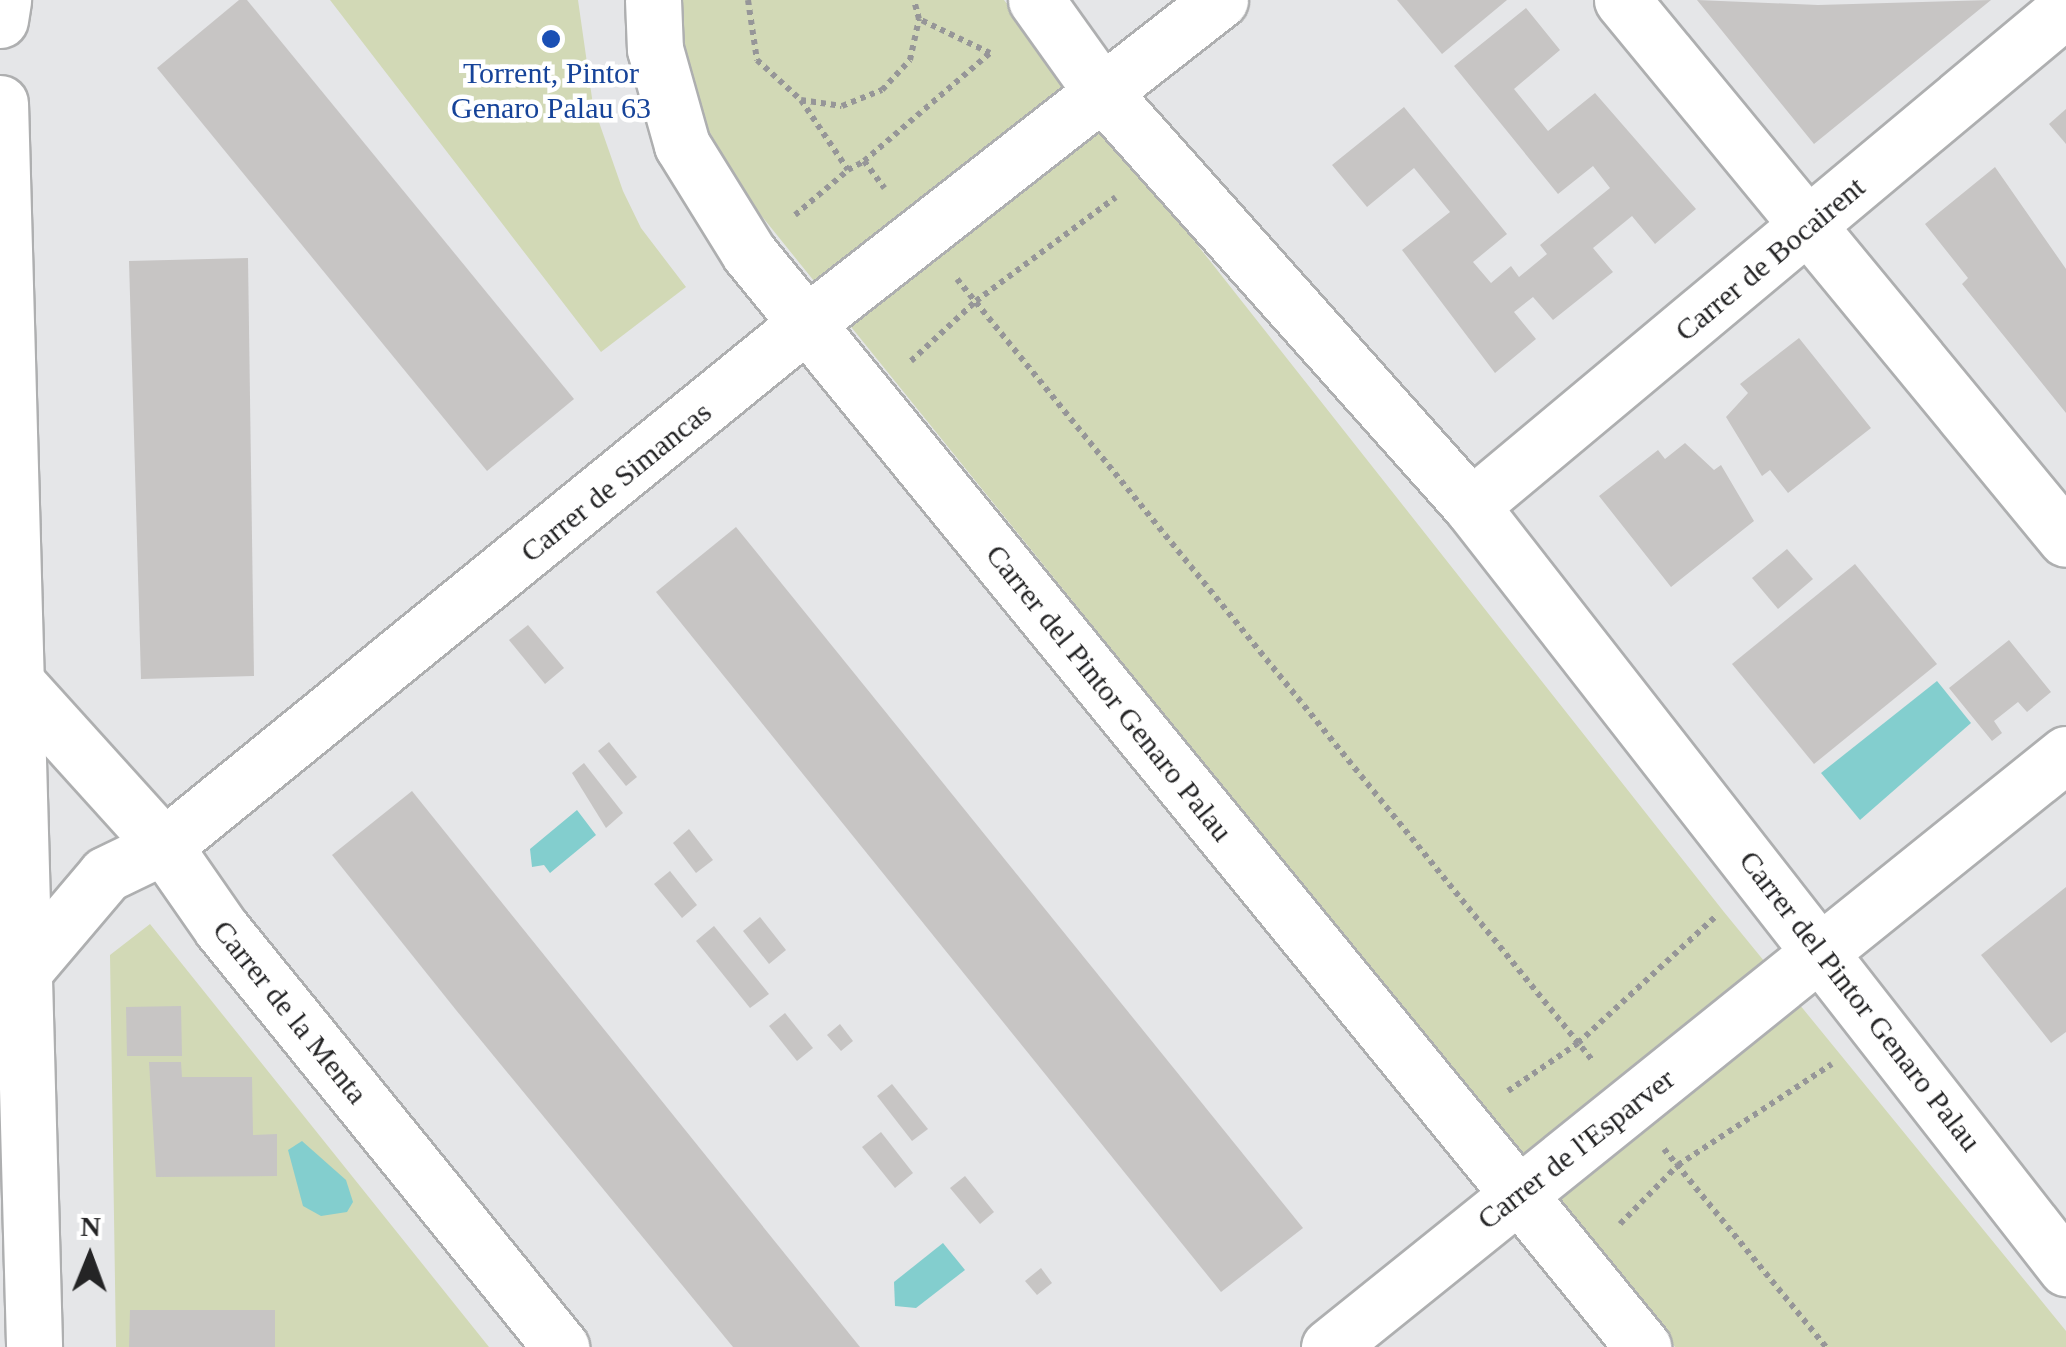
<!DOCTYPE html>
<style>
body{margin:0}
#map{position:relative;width:2066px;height:1347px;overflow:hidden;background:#e5e6e8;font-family:"Times New Roman",serif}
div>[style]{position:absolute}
.green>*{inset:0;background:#d2d9b6}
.water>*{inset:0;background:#83cece}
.building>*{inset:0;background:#c7c5c4}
.path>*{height:6px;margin-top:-3px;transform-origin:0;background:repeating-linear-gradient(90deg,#969698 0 5px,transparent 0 10px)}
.roads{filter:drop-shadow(2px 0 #aeafb0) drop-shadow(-2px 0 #aeafb0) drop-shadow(0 2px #aeafb0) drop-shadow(0 -2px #aeafb0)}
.minor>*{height:55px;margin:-27.5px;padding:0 27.5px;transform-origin:27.5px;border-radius:27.5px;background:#fff}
.dots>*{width:28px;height:28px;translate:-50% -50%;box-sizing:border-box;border:5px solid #fff;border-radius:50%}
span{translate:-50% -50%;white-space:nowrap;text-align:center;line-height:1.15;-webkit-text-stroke:9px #fff;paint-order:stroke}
.transit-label{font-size:30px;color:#164399}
.street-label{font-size:30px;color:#242425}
.north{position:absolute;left:40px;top:1207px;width:100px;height:100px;-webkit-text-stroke:8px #fff;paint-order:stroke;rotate:1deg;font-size:28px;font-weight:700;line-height:40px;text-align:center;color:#242425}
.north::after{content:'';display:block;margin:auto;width:35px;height:45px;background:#242425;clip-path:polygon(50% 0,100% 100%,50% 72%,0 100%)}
</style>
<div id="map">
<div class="green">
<i style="clip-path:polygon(330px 0,578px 0,593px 105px,623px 191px,641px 228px,686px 287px,601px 352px)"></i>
<i style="clip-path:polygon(667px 0,1004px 0,1724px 912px,2066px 1331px,2066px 1347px,1675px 1347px,747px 198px,699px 113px)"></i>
<i style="clip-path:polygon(150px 924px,392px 1226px,489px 1347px,116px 1347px,110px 955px)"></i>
</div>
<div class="water">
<i style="clip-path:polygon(1937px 681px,1971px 723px,1860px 820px,1821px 773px)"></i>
<i style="clip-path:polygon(577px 810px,596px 835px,550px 873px,544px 865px,532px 867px,530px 849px)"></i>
<i style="clip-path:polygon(302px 1141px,346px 1180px,353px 1202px,347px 1212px,321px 1216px,303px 1206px,288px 1150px)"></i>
<i style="clip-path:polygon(943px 1243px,965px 1270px,916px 1308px,895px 1306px,894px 1282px)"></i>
</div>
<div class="building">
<i style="clip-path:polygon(239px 0,247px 0,574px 399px,487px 471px,157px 68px)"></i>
<i style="clip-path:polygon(1397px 0,1507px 0,1442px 54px)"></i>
<i style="clip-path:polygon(1697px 0,1818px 5px,1991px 0,1814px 144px)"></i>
<i style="clip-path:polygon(1526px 8px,1560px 50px,1514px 89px,1548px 131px,1595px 93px,1696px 209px,1655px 244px,1632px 216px,1593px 248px,1613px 272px,1553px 320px,1533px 297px,1514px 312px,1536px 339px,1495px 373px,1402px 250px,1450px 212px,1414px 168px,1367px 207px,1332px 165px,1404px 107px,1507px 234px,1473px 262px,1491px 283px,1511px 266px,1519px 277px,1547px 254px,1540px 245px,1610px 188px,1593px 166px,1558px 194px,1454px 66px)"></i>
<i style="clip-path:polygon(2066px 109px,2066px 144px,2049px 124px)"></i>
<i style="clip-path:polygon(1995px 167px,2066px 269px,2066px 413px,1962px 284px,1968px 278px,1925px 224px)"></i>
<i style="clip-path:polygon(248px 258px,254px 676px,141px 679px,129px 261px)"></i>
<i style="clip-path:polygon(1799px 338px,1871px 428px,1788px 493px,1770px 470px,1762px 476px,1726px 417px,1748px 393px,1740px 384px)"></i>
<i style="clip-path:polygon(1685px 443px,1714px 470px,1721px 465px,1754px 521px,1671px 587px,1599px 496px,1658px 450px,1665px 459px)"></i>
<i style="clip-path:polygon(736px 527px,1303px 1228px,1221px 1292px,656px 592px)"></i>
<i style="clip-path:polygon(1787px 549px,1813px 579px,1778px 609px,1752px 578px)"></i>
<i style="clip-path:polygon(1855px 564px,1937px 664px,1814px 764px,1732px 664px)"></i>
<i style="clip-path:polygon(528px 625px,564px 668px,545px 684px,509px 640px)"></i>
<i style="clip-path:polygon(2009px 640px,2051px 692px,2027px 712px,2018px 702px,1994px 721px,2002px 733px,1992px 741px,1949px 688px)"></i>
<i style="clip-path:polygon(609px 742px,637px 777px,626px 786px,598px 751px)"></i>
<i style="clip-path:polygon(584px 763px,623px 813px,606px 828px,572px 773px)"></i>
<i style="clip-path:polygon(412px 791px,860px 1347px,733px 1347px,456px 1010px,332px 855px)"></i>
<i style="clip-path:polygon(689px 829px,713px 860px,696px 873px,673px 843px)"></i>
<i style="clip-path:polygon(670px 871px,697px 905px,682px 918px,654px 884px)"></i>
<i style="clip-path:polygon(2066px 887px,2066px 1032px,2051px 1043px,1981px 955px)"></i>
<i style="clip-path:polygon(760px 917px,786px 950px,769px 964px,743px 931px)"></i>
<i style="clip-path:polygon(714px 926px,769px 994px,750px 1008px,696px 941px)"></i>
<i style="clip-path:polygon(181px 1006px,182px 1056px,127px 1056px,126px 1007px)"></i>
<i style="clip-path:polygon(785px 1013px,813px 1048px,797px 1061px,769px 1026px)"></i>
<i style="clip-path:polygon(840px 1024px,853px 1041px,841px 1051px,827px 1035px)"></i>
<i style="clip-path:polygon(149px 1062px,181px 1062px,182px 1077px,252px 1077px,253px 1135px,277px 1134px,277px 1176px,156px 1177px)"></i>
<i style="clip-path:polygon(892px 1084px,928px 1129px,912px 1141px,877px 1096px)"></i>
<i style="clip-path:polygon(881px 1132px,913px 1173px,895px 1188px,862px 1147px)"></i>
<i style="clip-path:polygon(965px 1176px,994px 1212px,980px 1224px,950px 1188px)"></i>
<i style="clip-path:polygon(1041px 1268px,1052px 1283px,1037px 1295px,1025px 1281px)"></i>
<i style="clip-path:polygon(130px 1310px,275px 1310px,275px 1347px,129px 1347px)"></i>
</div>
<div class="path">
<i style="left:748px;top:0;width:61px;rotate:81.5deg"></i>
<i style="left:757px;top:60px;width:59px;rotate:42.3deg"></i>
<i style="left:801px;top:100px;width:41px;rotate:8.3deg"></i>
<i style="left:842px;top:106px;width:43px;rotate:-21.8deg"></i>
<i style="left:882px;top:90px;width:41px;rotate:-47deg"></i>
<i style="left:910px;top:60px;width:42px;rotate:-77.6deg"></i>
<i style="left:919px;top:19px;width:20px;rotate:-105deg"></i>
<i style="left:801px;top:100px;width:84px;rotate:56.1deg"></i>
<i style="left:848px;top:170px;width:18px;rotate:-29deg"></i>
<i style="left:864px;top:161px;width:166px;rotate:-40.6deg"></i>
<i style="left:990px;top:53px;width:79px;rotate:-154.4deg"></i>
<i style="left:864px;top:161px;width:34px;rotate:53deg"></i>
<i style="left:795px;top:215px;width:70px;rotate:-40.3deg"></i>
<i style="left:957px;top:279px;width:1008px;rotate:50.88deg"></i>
<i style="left:911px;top:361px;width:88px;rotate:-42.7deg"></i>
<i style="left:976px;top:301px;width:174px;rotate:-36.6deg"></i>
<i style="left:1508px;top:1091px;width:85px;rotate:-34.4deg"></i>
<i style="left:1578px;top:1043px;width:188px;rotate:-42.6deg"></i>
<i style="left:1664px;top:1149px;width:256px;rotate:50.7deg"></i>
<i style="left:1620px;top:1224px;width:83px;rotate:-45.5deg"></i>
<i style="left:1678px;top:1165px;width:184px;rotate:-33.3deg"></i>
</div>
<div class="roads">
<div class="minor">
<i style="left:653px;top:0;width:49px;rotate:87.7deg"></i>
<i style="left:655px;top:49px;width:100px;rotate:74.3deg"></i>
<i style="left:682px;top:145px;width:127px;rotate:58.2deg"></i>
<i style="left:749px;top:253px;width:1413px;rotate:50.74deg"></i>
<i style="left:1036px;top:0;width:112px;rotate:54.5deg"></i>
<i style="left:1101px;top:91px;width:556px;rotate:48.28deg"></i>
<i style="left:1471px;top:506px;width:967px;rotate:52.02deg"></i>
<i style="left:1622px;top:0;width:698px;rotate:50.52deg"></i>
<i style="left:0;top:20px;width:20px;rotate:-81deg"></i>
<i style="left:0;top:103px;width:1244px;rotate:88.43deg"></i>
<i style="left:1471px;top:506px;width:775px;rotate:-39.87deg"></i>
<i style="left:15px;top:681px;width:222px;rotate:47.9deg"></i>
<i style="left:164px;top:846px;width:100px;rotate:55.2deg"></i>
<i style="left:221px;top:928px;width:540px;rotate:50.94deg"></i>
<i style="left:0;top:988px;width:28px;rotate:-35deg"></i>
<i style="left:23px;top:972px;width:128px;rotate:-49.7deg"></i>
<i style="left:106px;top:874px;width:64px;rotate:-25.8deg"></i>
<i style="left:164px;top:846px;width:830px;rotate:-39.13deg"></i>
<i style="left:808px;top:322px;width:523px;rotate:-38.01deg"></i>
<i style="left:1329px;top:1347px;width:946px;rotate:-38.82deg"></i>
</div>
</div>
<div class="dots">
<i style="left:551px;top:39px;background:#1a4fb4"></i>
</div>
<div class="transit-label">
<span style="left:551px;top:90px">Torrent, Pintor<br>Genaro Palau 63</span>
</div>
<div class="street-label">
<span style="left:1770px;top:259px;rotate:-40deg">Carrer de Bocairent</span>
<span style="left:616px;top:482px;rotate:-39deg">Carrer de Simancas</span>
<span style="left:1109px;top:693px;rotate:51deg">Carrer del Pintor Genaro Palau</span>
<span style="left:1860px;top:1001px;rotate:52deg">Carrer del Pintor Genaro Palau</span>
<span style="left:290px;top:1012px;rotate:51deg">Carrer de la Menta</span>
<span style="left:1576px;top:1149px;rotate:-38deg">Carrer de l'Esparver</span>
</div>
<div class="north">N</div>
</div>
